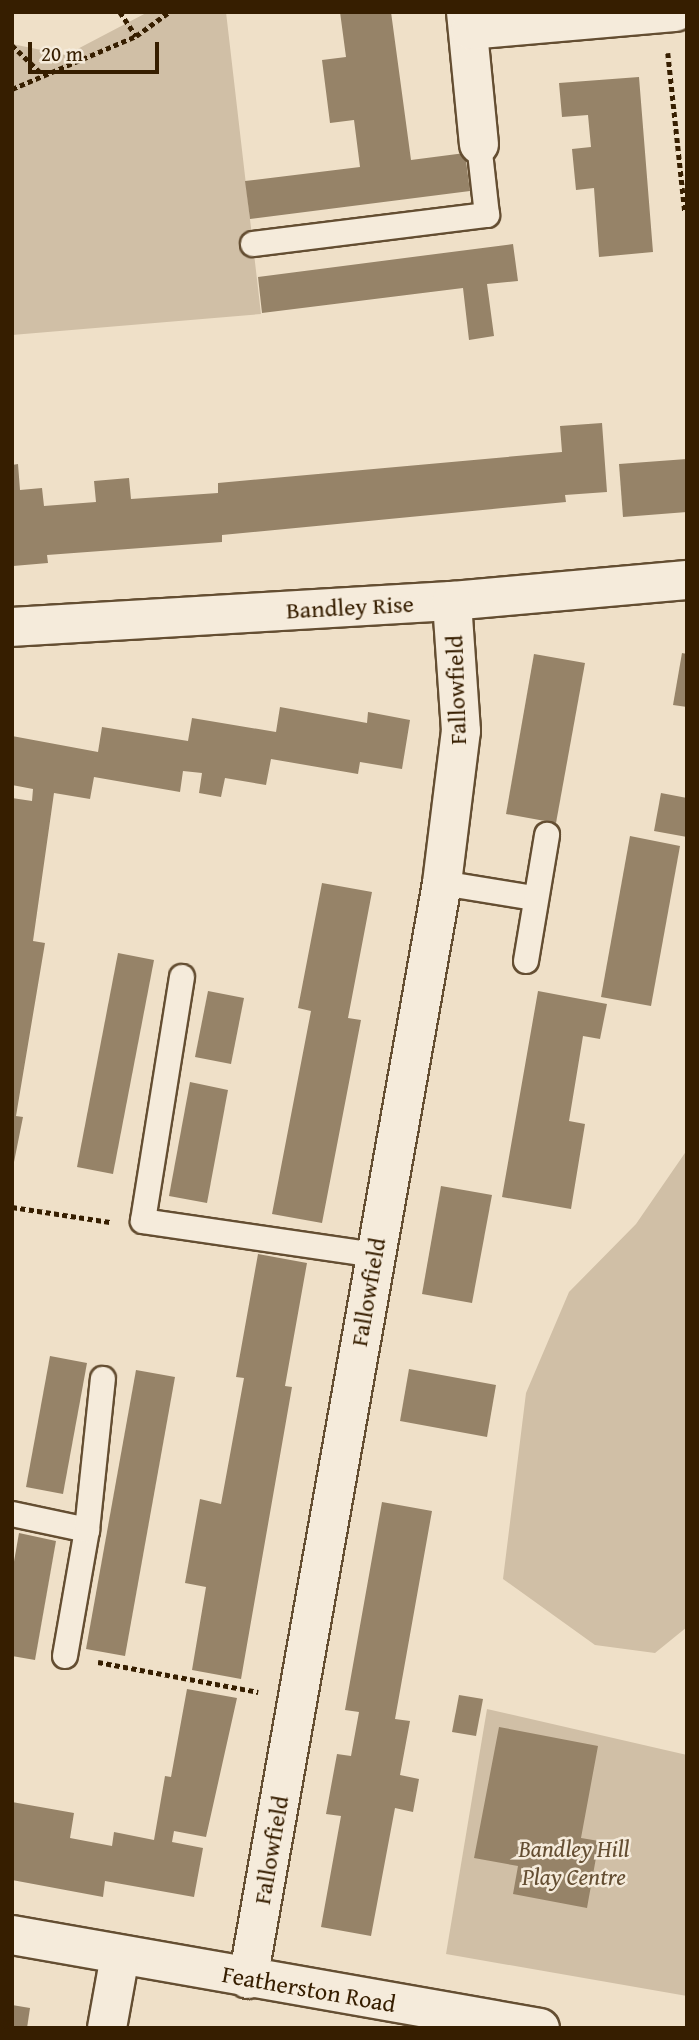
<!DOCTYPE html>
<style>
body{margin:0}
#map{position:relative;width:699px;height:2040px;overflow:hidden;background:#efe0c8;font-family:"Gentium Book Plus",serif}
div>[style]{position:absolute}
.green>*{inset:0;background:#d0bfa6}
.building>*{inset:0;background:#968368}
.path>*{height:4.5px;margin-top:-2.25px;transform-origin:0;background:repeating-linear-gradient(90deg,#361e00 0 5px,transparent 0 8.5px)}
.roads{filter:drop-shadow(2px 0 #644e32) drop-shadow(-2px 0 #644e32) drop-shadow(0 2px #644e32) drop-shadow(0 -2px #644e32)}
.lane>*{height:24px;margin:-12px;padding:0 12px;transform-origin:12px;border-radius:12px;background:#f5ebdb}
.street>*{height:38px;margin:-19px;padding:0 19px;transform-origin:19px;border-radius:19px;background:#f5ebdb}
span{translate:-50% -50%;white-space:nowrap;text-align:center;line-height:1.15;-webkit-text-stroke:5px #f5ebdb;paint-order:stroke}
.street-label{font-size:24px;color:#361e00}
.park-label{font-size:24px;color:#644e32;font-style:italic}
.frame{position:absolute;inset:0;border:14px solid #361e00;pointer-events:none}
.scale{position:absolute;left:28px;top:42px;width:131px;height:32px;box-sizing:border-box;border:4px solid #361e00;border-top:0;padding-left:9px;font-size:21px;line-height:24px;white-space:nowrap;color:#361e00;-webkit-text-stroke:5px #f5ebdb;paint-order:stroke}
</style>
<div id="map">
<div class="green">
<i style="clip-path:polygon(148px 12px,226px 12px,261px 314px,12px 335px,12px 44px,66px 55px)"></i>
<i style="clip-path:polygon(687px 1150px,687px 1627px,655px 1653px,595px 1645px,503px 1579px,526px 1393px,569px 1292px,636px 1224px)"></i>
<i style="clip-path:polygon(487px 1709px,687px 1755px,687px 1996px,446px 1954px)"></i>
</div>
<div class="building">
<i style="clip-path:polygon(340px 12px,391px 12px,411px 160px,465px 153px,470px 191px,250px 219px,245px 181px,360px 167px,354px 120px,330px 123px,322px 60px,346px 57px)"></i>
<i style="clip-path:polygon(639px 77px,653px 252px,599px 257px,594px 188px,576px 190px,572px 149px,591px 147px,588px 115px,562px 117px,559px 83px)"></i>
<i style="clip-path:polygon(513px 244px,518px 281px,487px 284px,494px 336px,469px 340px,463px 288px,262px 313px,258px 277px)"></i>
<i style="clip-path:polygon(602px 423px,607px 492px,565px 495px,566px 502px,222px 535px,222px 542px,47px 555px,48px 563px,13px 566px,12px 465px,18px 464px,20px 490px,42px 488px,44px 506px,96px 502px,94px 481px,129px 478px,131px 499px,218px 493px,218px 483px,562px 452px,560px 426px)"></i>
<i style="clip-path:polygon(687px 459px,687px 512px,623px 517px,619px 464px)"></i>
<i style="clip-path:polygon(682px 653px,687px 654px,687px 707px,673px 705px)"></i>
<i style="clip-path:polygon(534px 654px,585px 663px,556px 823px,506px 814px)"></i>
<i style="clip-path:polygon(280px 707px,367px 723px,368px 712px,410px 720px,402px 769px,360px 762px,358px 774px,271px 759px,266px 785px,225px 778px,221px 797px,199px 793px,202px 773px,183px 771px,180px 792px,94px 777px,90px 799px,54px 793px,33px 941px,45px 943px,16px 1116px,23px 1117px,12px 1172px,12px 798px,32px 801px,33px 789px,12px 785px,12px 736px,98px 752px,102px 727px,188px 741px,192px 718px,276px 732px)"></i>
<i style="clip-path:polygon(661px 793px,687px 798px,687px 837px,654px 831px)"></i>
<i style="clip-path:polygon(630px 836px,680px 846px,651px 1006px,601px 997px)"></i>
<i style="clip-path:polygon(322px 883px,372px 892px,348px 1018px,361px 1020px,322px 1223px,272px 1214px,311px 1011px,298px 1008px)"></i>
<i style="clip-path:polygon(118px 953px,154px 960px,113px 1174px,77px 1167px)"></i>
<i style="clip-path:polygon(208px 991px,244px 998px,231px 1064px,195px 1057px)"></i>
<i style="clip-path:polygon(538px 991px,607px 1004px,600px 1039px,583px 1036px,569px 1121px,585px 1124px,571px 1209px,502px 1197px)"></i>
<i style="clip-path:polygon(190px 1082px,228px 1090px,207px 1203px,169px 1196px)"></i>
<i style="clip-path:polygon(441px 1186px,492px 1195px,472px 1303px,422px 1294px)"></i>
<i style="clip-path:polygon(258px 1254px,307px 1263px,285px 1386px,292px 1387px,241px 1679px,192px 1670px,206px 1587px,185px 1583px,200px 1499px,221px 1504px,244px 1378px,236px 1377px)"></i>
<i style="clip-path:polygon(50px 1356px,87px 1363px,63px 1494px,26px 1487px)"></i>
<i style="clip-path:polygon(409px 1369px,496px 1385px,487px 1437px,400px 1421px)"></i>
<i style="clip-path:polygon(136px 1370px,175px 1377px,125px 1656px,86px 1649px)"></i>
<i style="clip-path:polygon(382px 1502px,432px 1511px,395px 1719px,410px 1721px,400px 1775px,419px 1779px,413px 1812px,395px 1808px,371px 1936px,321px 1927px,341px 1816px,326px 1814px,337px 1754px,351px 1756px,359px 1712px,345px 1710px)"></i>
<i style="clip-path:polygon(19px 1533px,56px 1541px,35px 1660px,12px 1656px,12px 1573px)"></i>
<i style="clip-path:polygon(187px 1689px,237px 1698px,206px 1837px,174px 1831px,172px 1842px,203px 1848px,194px 1897px,105px 1881px,103px 1897px,12px 1880px,12px 1802px,74px 1813px,70px 1838px,112px 1846px,114px 1832px,154px 1840px,165px 1776px,171px 1777px)"></i>
<i style="clip-path:polygon(459px 1695px,483px 1699px,476px 1736px,452px 1732px)"></i>
<i style="clip-path:polygon(499px 1727px,598px 1746px,581px 1838px,599px 1841px,587px 1908px,513px 1894px,518px 1866px,474px 1858px)"></i>
<i style="clip-path:polygon(12px 2005px,30px 2008px,27px 2028px,12px 2028px)"></i>
</div>
<div class="path">
<i style="left:120px;top:12px;width:29px;rotate:56deg"></i>
<i style="left:12px;top:45px;width:42px;rotate:44deg"></i>
<i style="left:668px;top:53px;width:160px;rotate:83.9deg"></i>
<i style="left:12px;top:89px;width:135px;rotate:-23.1deg"></i>
<i style="left:136px;top:36px;width:41px;rotate:-36deg"></i>
<i style="left:12px;top:1207px;width:99px;rotate:8.7deg"></i>
<i style="left:98px;top:1662px;width:163px;rotate:10.6deg"></i>
</div>
<div class="roads">
<div class="lane">
<i style="left:253px;top:244px;width:236px;rotate:-7.1deg"></i>
<i style="left:487px;top:215px;width:71px;rotate:-96.4deg"></i>
<i style="left:442px;top:883px;width:93px;rotate:9.3deg"></i>
<i style="left:526px;top:961px;width:128px;rotate:-80.5deg"></i>
<i style="left:182px;top:977px;width:247px;rotate:99.1deg"></i>
<i style="left:143px;top:1221px;width:234px;rotate:8.3deg"></i>
<i style="left:12px;top:1514px;width:77px;rotate:12deg"></i>
<i style="left:65px;top:1656px;width:128px;rotate:-80.1deg"></i>
<i style="left:87px;top:1530px;width:152px;rotate:-84deg"></i>
</div>
<div class="street">
<i style="left:466px;top:12px;width:133px;rotate:84.4deg"></i>
<i style="left:470px;top:30px;width:206px;rotate:-5deg"></i>
<i style="left:12px;top:627px;width:441px;rotate:-3.4deg"></i>
<i style="left:452px;top:601px;width:236px;rotate:-5.1deg"></i>
<i style="left:12px;top:1935px;width:536px;rotate:9.99deg"></i>
<i style="left:248px;top:1979px;width:1113px;rotate:-79.96deg"></i>
<i style="left:442px;top:883px;width:153px;rotate:-82.9deg"></i>
<i style="left:461px;top:731px;width:130px;rotate:-94deg"></i>
<i style="left:107px;top:2028px;width:73px;rotate:-79.8deg"></i>
</div>
</div>
<div class="street-label">
<span style="left:350px;top:607px;rotate:-3deg">Bandley Rise</span>
<span style="left:456px;top:690px;rotate:-92deg">Fallowfield</span>
<span style="left:368px;top:1292px;rotate:-80deg">Fallowfield</span>
<span style="left:271px;top:1850px;rotate:-80deg">Fallowfield</span>
<span style="left:309px;top:1989px;rotate:10deg">Featherston Road</span>
</div>
<div class="park-label">
<span style="left:574px;top:1863px">Bandley Hill<br>Play Centre</span>
</div>
<div class="frame"></div>
<div class="scale">20 m</div>
</div>
